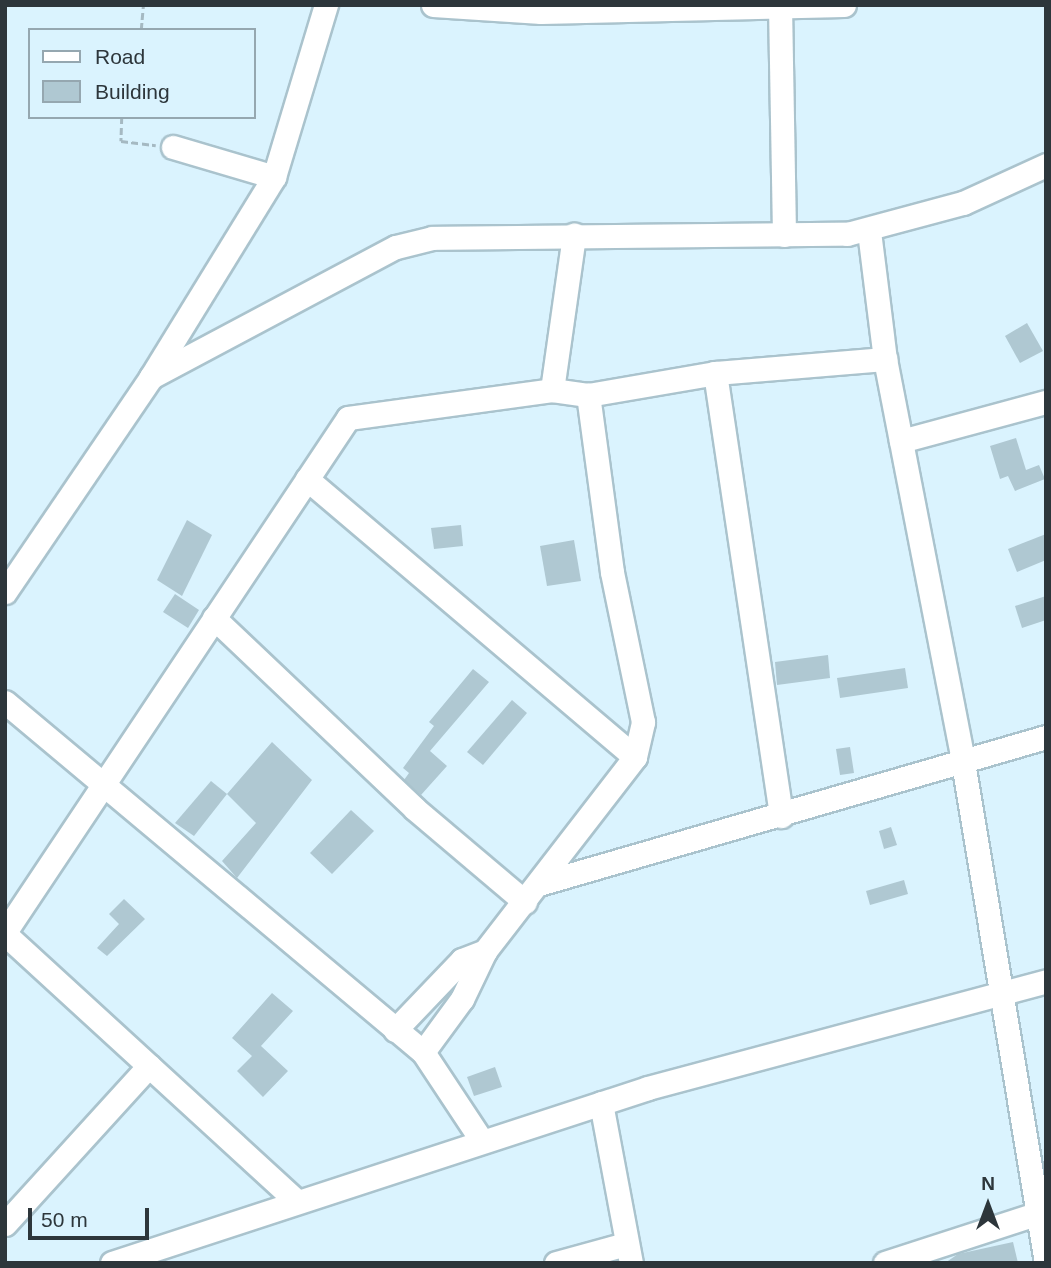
<!DOCTYPE html>
<style>
body{margin:0}
#map{position:relative;width:1051px;height:1268px;overflow:hidden;background:#daf3fe;font-family:Helvetica,sans-serif}
div>[style]{position:absolute}
.building>*{inset:0;background:#afc8d2}
.path>*{height:2.5px;margin-top:-1.25px;transform-origin:0;background:repeating-linear-gradient(90deg,#a5b9c2 0 7px,transparent 0 10.5px)}
.roads{filter:drop-shadow(2px 0 #aac3cd) drop-shadow(-2px 0 #aac3cd) drop-shadow(0 2px #aac3cd) drop-shadow(0 -2px #aac3cd)}
.minor>*{height:23px;margin:-11.5px;padding:0 11.5px;transform-origin:11.5px;border-radius:11.5px;background:#fff}
span{translate:-50% -50%;white-space:nowrap;text-align:center;line-height:1.15;-webkit-text-stroke:5px #daf3fe;paint-order:stroke}
.frame{position:absolute;inset:0;border:7px solid #2d363b;pointer-events:none}
.legend{position:absolute;left:28px;top:28px;width:228px;height:91px;box-sizing:border-box;background:#daf3fe;border:2px solid #95a7b0;margin:0;padding:9px 12px;list-style:none;font-size:21px;color:#2d363b}
.legend li{display:flex;align-items:center;gap:14px;height:35px}
.legend b{width:35px;border:2px solid #95a7b0}
.north{position:absolute;left:953px;top:1170px;width:70px;height:70px;-webkit-text-stroke:5px #daf3fe;paint-order:stroke;rotate:0deg;font-size:19px;font-weight:700;line-height:28px;text-align:center;color:#2d363b}
.north::after{content:'';display:block;margin:auto;width:24px;height:32px;background:#2d363b;clip-path:polygon(50% 0,100% 100%,50% 72%,0 100%)}
.scale{position:absolute;left:28px;top:1208px;width:121px;height:32px;box-sizing:border-box;border:4px solid #2d363b;border-top:0;padding-left:9px;font-size:21px;line-height:24px;white-space:nowrap;color:#2d363b;-webkit-text-stroke:5px #daf3fe;paint-order:stroke}
</style>
<div id="map">
<div class="building">
<i style="clip-path:polygon(1027px 323px,1043px 351px,1020px 363px,1005px 336px)"></i>
<i style="clip-path:polygon(1016px 438px,1026px 470px,1039px 465px,1045px 479px,1015px 491px,1008px 476px,1000px 479px,990px 446px)"></i>
<i style="clip-path:polygon(187px 520px,212px 535px,182px 596px,157px 580px)"></i>
<i style="clip-path:polygon(461px 525px,463px 546px,434px 549px,431px 528px)"></i>
<i style="clip-path:polygon(1046px 534px,1046px 560px,1017px 572px,1008px 549px)"></i>
<i style="clip-path:polygon(574px 540px,581px 581px,547px 586px,540px 546px)"></i>
<i style="clip-path:polygon(175px 594px,199px 610px,188px 628px,163px 612px)"></i>
<i style="clip-path:polygon(1046px 596px,1046px 620px,1022px 628px,1015px 606px)"></i>
<i style="clip-path:polygon(828px 655px,830px 678px,777px 685px,775px 662px)"></i>
<i style="clip-path:polygon(905px 668px,908px 688px,840px 698px,837px 678px)"></i>
<i style="clip-path:polygon(473px 669px,489px 682px,430px 751px,447px 766px,421px 795px,404px 780px,409px 773px,403px 768px,434px 726px,429px 722px)"></i>
<i style="clip-path:polygon(512px 700px,527px 713px,483px 765px,467px 752px)"></i>
<i style="clip-path:polygon(272px 742px,312px 780px,237px 878px,222px 861px,256px 823px,227px 794px)"></i>
<i style="clip-path:polygon(850px 747px,854px 773px,840px 775px,836px 749px)"></i>
<i style="clip-path:polygon(211px 781px,227px 794px,194px 836px,175px 823px)"></i>
<i style="clip-path:polygon(351px 810px,374px 831px,332px 874px,310px 853px)"></i>
<i style="clip-path:polygon(891px 827px,897px 845px,884px 849px,879px 831px)"></i>
<i style="clip-path:polygon(904px 880px,908px 894px,870px 905px,866px 891px)"></i>
<i style="clip-path:polygon(124px 899px,145px 919px,107px 956px,97px 948px,119px 924px,109px 914px)"></i>
<i style="clip-path:polygon(272px 993px,293px 1011px,261px 1046px,288px 1071px,263px 1097px,237px 1071px,252px 1056px,232px 1038px)"></i>
<i style="clip-path:polygon(495px 1067px,502px 1087px,474px 1096px,467px 1077px)"></i>
<i style="clip-path:polygon(1013px 1242px,1018px 1263px,945px 1263px,958px 1254px)"></i>
</div>
<div class="path">
<i style="left:141px;top:30px;width:25px;rotate:-85deg"></i>
<i style="left:122px;top:117px;width:24px;rotate:92deg"></i>
<i style="left:121px;top:141px;width:35px;rotate:7deg"></i>
</div>
<div class="roads">
<div class="minor">
<i style="left:433px;top:5px;width:108px;rotate:3.7deg"></i>
<i style="left:541px;top:12px;width:303px;rotate:-1.3deg"></i>
<i style="left:780px;top:5px;width:230px;rotate:89deg"></i>
<i style="left:173px;top:147px;width:105px;rotate:16.5deg"></i>
<i style="left:869px;top:231px;width:129px;rotate:82.9deg"></i>
<i style="left:885px;top:359px;width:410px;rotate:79deg"></i>
<i style="left:963px;top:762px;width:508px;rotate:80.59deg"></i>
<i style="left:715px;top:373px;width:448px;rotate:81.5deg"></i>
<i style="left:151px;top:377px;width:277px;rotate:-28deg"></i>
<i style="left:396px;top:247px;width:37px;rotate:-14deg"></i>
<i style="left:432px;top:238px;width:415px;rotate:-0.6deg"></i>
<i style="left:847px;top:234px;width:120px;rotate:-15deg"></i>
<i style="left:963px;top:203px;width:91px;rotate:-24.6deg"></i>
<i style="left:552px;top:390px;width:157px;rotate:-81.9deg"></i>
<i style="left:901px;top:441px;width:150px;rotate:-15.1deg"></i>
<i style="left:307px;top:479px;width:430px;rotate:40.3deg"></i>
<i style="left:5px;top:592px;width:260px;rotate:-55.8deg"></i>
<i style="left:151px;top:377px;width:235px;rotate:-58.4deg"></i>
<i style="left:274px;top:177px;width:180px;rotate:-73.2deg"></i>
<i style="left:214px;top:618px;width:277px;rotate:43.5deg"></i>
<i style="left:415px;top:809px;width:144px;rotate:40.2deg"></i>
<i style="left:5px;top:702px;width:545px;rotate:39.94deg"></i>
<i style="left:423px;top:1052px;width:107px;rotate:56.5deg"></i>
<i style="left:542px;top:883px;width:525px;rotate:-16.16deg"></i>
<i style="left:5px;top:932px;width:618px;rotate:-56.28deg"></i>
<i style="left:348px;top:418px;width:206px;rotate:-7.8deg"></i>
<i style="left:552px;top:390px;width:36px;rotate:8deg"></i>
<i style="left:588px;top:395px;width:129px;rotate:-9.8deg"></i>
<i style="left:715px;top:373px;width:171px;rotate:-4.7deg"></i>
<i style="left:5px;top:934px;width:396px;rotate:42.5deg"></i>
<i style="left:395px;top:1030px;width:97px;rotate:-46.3deg"></i>
<i style="left:462px;top:960px;width:25px;rotate:-21deg"></i>
<i style="left:423px;top:1052px;width:66px;rotate:-53.7deg"></i>
<i style="left:462px;top:999px;width:53px;rotate:-64.4deg"></i>
<i style="left:485px;top:951px;width:245px;rotate:-52.3deg"></i>
<i style="left:635px;top:757px;width:36px;rotate:-77deg"></i>
<i style="left:643px;top:722px;width:153px;rotate:-101.7deg"></i>
<i style="left:612px;top:572px;width:179px;rotate:-97.7deg"></i>
<i style="left:601px;top:1103px;width:163px;rotate:79.4deg"></i>
<i style="left:5px;top:1224px;width:214px;rotate:-47.7deg"></i>
<i style="left:112px;top:1263px;width:564px;rotate:-18.08deg"></i>
<i style="left:648px;top:1088px;width:412px;rotate:-15deg"></i>
<i style="left:556px;top:1263px;width:73px;rotate:-15.2deg"></i>
<i style="left:885px;top:1263px;width:162px;rotate:-18deg"></i>
</div>
</div>
<div class="frame"></div>
<ul class="legend">
<li><b style="height:9px;background:#fff"></b>Road</li>
<li><b style="height:19px;background:#afc8d2"></b>Building</li>
</ul>
<div class="north">N</div>
<div class="scale">50 m</div>
</div>
